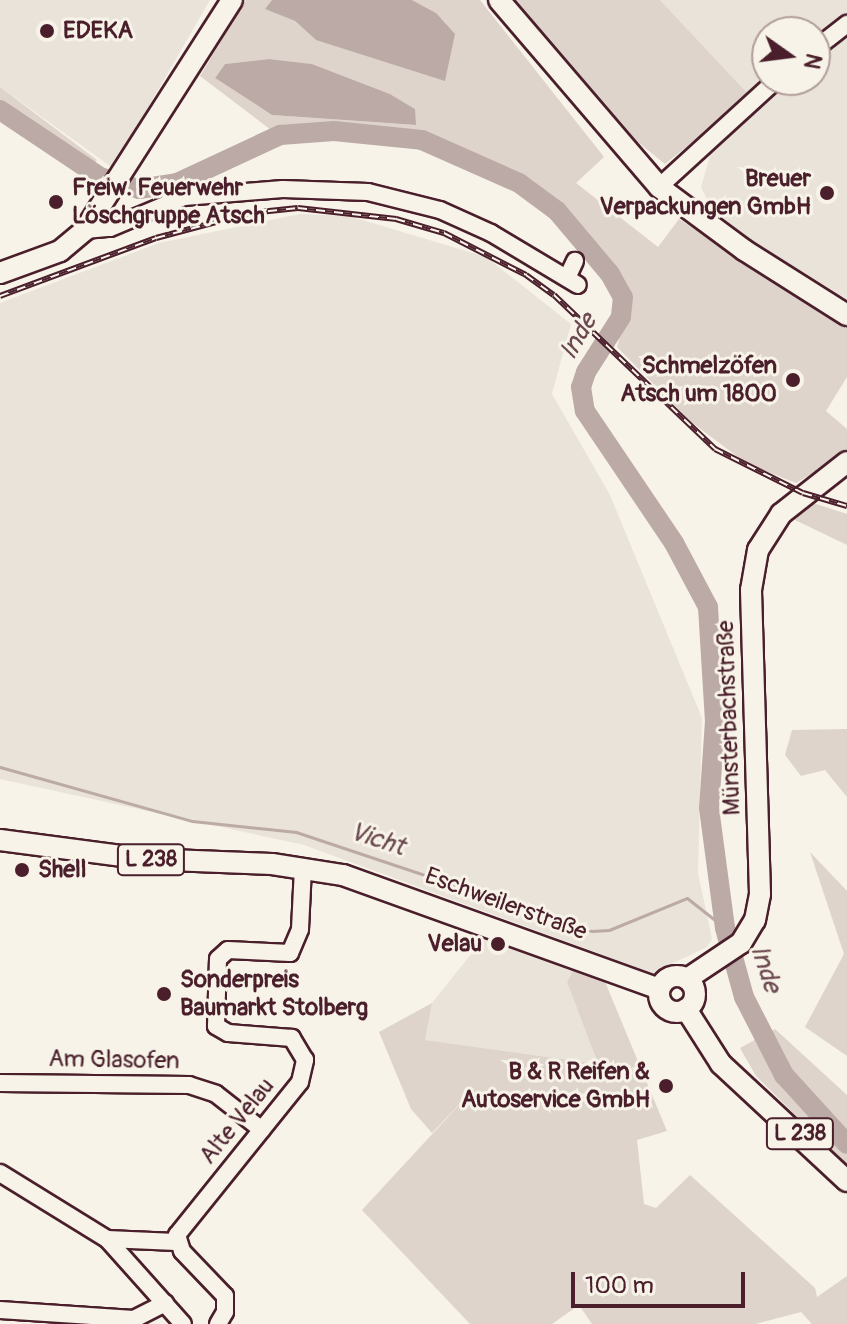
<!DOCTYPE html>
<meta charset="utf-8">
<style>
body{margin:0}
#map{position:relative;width:847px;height:1324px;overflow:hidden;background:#f7f3e8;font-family:Pangolin,sans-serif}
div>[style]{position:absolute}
.built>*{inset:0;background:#eae3da}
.green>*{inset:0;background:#ded4cc}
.water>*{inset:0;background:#bcaaa7}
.stream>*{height:3px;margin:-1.5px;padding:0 1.5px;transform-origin:1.5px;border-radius:1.5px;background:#bcaaa7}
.river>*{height:20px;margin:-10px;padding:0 10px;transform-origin:10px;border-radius:10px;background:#bcaaa7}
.roads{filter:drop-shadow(2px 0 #4a1f2b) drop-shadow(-2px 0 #4a1f2b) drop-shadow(0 2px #4a1f2b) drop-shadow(0 -2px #4a1f2b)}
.minor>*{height:16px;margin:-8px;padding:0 8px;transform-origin:8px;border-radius:8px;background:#f7f3e8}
.major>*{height:20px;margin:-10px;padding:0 10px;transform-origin:10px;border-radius:10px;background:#f7f3e8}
.major>.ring{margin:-10px;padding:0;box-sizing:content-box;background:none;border:20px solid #f7f3e8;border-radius:50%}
.rail>*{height:6px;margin-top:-3px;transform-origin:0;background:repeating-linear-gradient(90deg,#f7f3e8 0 9px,#4a1f2b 0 18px);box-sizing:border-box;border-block:2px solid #4a1f2b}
.dots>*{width:22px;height:22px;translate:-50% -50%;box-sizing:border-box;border:4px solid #f7f3e8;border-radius:50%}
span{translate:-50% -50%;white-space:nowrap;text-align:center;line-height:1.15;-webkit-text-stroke:6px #f7f3e8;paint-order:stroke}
.shield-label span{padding:2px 6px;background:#f7f3e8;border:2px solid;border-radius:6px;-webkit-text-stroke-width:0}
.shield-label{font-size:22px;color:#4a1f2b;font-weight:700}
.poi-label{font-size:24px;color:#4a1f2b;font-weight:700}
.left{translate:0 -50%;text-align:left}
.right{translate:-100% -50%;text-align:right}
.street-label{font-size:24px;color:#4a1f2b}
.water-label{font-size:26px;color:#6c4950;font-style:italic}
.north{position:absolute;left:751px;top:16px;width:80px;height:80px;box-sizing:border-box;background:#f7f3e8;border:2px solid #b29e9c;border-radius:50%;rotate:104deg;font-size:22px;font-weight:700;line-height:32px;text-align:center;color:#4a1f2b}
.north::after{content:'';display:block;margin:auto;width:28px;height:36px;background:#4a1f2b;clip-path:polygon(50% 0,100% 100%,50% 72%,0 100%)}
.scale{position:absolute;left:571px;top:1272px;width:174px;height:36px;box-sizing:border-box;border:4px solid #4a1f2b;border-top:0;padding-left:10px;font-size:24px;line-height:28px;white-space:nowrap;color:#4a1f2b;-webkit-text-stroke:6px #f7f3e8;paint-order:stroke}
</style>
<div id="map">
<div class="built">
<i style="clip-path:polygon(0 0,210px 0,113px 168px,0 87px)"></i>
<i style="clip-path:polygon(660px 0,847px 0,847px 14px,815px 40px,815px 32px,767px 32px,767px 79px,748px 94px)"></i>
<i style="clip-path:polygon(847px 31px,847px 299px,717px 220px,701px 187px,715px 139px,787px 80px,815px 80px,815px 57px)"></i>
<i style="clip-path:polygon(300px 214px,349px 216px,486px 257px,571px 324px,552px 394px,610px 495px,702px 718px,698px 873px,712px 939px,707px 947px,652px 973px,304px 845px,0 779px,0 303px,159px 243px)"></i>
<i style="clip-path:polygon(487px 934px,575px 966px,567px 982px,598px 1064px,424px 1040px,432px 1003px)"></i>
</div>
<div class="green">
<i style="clip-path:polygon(evenodd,246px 0,272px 0,266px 9px,295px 21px,316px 40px,436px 13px,412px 0,480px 0,604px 157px,576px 183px,658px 247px,679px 219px,847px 328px,847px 377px,826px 411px,847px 429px,847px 453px,796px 483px,746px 463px,690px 421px,617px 347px,628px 308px,625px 286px,576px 220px,545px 194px,502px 170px,426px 136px,395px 131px,271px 130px,200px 76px,246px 0,269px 59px,312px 64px,390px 94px,415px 109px,415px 125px,272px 115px,215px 78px,225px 64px,269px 59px)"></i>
<i style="clip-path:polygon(514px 0,660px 0,750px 96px,665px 164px,612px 121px)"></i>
<i style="clip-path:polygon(0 87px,97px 160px,86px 174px,0 114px)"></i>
<i style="clip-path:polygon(810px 502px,847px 514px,847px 545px,795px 520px)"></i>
<i style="clip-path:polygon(847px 729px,847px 797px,825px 770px,801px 776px,785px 755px,792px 730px)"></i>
<i style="clip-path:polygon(810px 852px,847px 891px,847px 1056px,805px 1027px,844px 954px)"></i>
<i style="clip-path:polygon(575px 966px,603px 977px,667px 1131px,637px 1140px,644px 1204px,656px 1208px,690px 1175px,815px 1288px,817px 1297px,847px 1276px,847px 1324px,812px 1324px,801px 1312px,755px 1324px,592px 1324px,579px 1305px,552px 1324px,470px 1324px,362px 1210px,472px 1091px,432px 1133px,411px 1109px,379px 1032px,432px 1003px,425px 1040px,598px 1064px,567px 982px)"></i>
<i style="clip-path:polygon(775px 1029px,847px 1095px,847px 1166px,756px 1076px,740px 1048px)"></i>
</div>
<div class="water">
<i style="clip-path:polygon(272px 0,412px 0,436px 13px,455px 34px,445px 81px,316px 40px,295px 21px,265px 9px)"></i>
<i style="clip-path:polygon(269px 59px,312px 64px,390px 94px,415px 109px,416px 125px,272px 115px,215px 78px,225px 64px)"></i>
</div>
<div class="stream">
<i style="left:0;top:767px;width:199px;rotate:15.7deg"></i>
<i style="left:192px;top:821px;width:105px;rotate:6deg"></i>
<i style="left:296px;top:832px;width:312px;rotate:18.5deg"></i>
<i style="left:592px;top:931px;width:17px;rotate:-3deg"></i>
<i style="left:609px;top:930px;width:84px;rotate:-22.3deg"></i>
<i style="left:687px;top:898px;width:48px;rotate:38.3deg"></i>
</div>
<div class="river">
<i style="left:0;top:110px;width:120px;rotate:33.8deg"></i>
<i style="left:100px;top:177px;width:41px;rotate:17.1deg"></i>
<i style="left:139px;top:189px;width:38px;rotate:-9deg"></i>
<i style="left:177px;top:183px;width:114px;rotate:-25deg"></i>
<i style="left:280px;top:135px;width:54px;rotate:-4.2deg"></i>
<i style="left:334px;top:131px;width:88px;rotate:5.8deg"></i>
<i style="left:422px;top:140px;width:106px;rotate:23.9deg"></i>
<i style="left:519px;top:183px;width:47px;rotate:36.4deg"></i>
<i style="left:557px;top:211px;width:82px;rotate:49.9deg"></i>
<i style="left:610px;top:274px;width:26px;rotate:61deg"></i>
<i style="left:623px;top:297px;width:20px;rotate:96deg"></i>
<i style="left:621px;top:317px;width:65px;rotate:122.5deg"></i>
<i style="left:586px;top:372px;width:16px;rotate:108deg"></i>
<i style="left:581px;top:387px;width:24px;rotate:81deg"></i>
<i style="left:585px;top:411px;width:159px;rotate:56deg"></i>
<i style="left:674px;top:543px;width:72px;rotate:62deg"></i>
<i style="left:708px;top:607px;width:114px;rotate:86.5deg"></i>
<i style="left:715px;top:721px;width:87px;rotate:93.9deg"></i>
<i style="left:709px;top:808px;width:121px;rotate:82.4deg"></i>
<i style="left:725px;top:928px;width:72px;rotate:74.6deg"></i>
<i style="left:744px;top:997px;width:88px;rotate:62.9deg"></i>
<i style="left:784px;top:1075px;width:93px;rotate:47.6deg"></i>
</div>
<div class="roads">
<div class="minor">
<i style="left:815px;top:49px;width:41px;rotate:-38deg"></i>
<i style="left:659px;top:187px;width:159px;rotate:-42.4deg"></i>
<i style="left:85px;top:230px;width:25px;rotate:-5deg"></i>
<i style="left:110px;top:228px;width:80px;rotate:-22.7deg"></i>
<i style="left:184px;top:197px;width:99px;rotate:-4.6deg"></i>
<i style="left:283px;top:189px;width:85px;rotate:2deg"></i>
<i style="left:368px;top:192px;width:74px;rotate:14deg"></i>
<i style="left:440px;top:210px;width:56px;rotate:24.3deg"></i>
<i style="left:491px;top:233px;width:101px;rotate:30.9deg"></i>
<i style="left:567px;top:278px;width:19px;rotate:-65deg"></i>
<i style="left:0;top:1083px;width:189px;rotate:0.6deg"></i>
<i style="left:189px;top:1085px;width:28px;rotate:18deg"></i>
<i style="left:216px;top:1094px;width:58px;rotate:38deg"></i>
<i style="left:0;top:1173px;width:126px;rotate:31.7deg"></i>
<i style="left:107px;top:1239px;width:114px;rotate:48.2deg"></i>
<i style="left:107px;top:1239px;width:69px;rotate:2.5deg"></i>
<i style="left:0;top:1310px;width:134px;rotate:3.8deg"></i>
<i style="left:134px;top:1319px;width:35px;rotate:-27deg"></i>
<i style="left:218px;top:1324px;width:14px;rotate:-60deg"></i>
<i style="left:225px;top:1312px;width:16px;rotate:-90deg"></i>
<i style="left:225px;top:1296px;width:62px;rotate:-133.7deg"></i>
<i style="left:182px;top:1251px;width:17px;rotate:-107deg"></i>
<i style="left:177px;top:1235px;width:196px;rotate:-51.2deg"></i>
<i style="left:300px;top:1082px;width:23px;rotate:-77deg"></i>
<i style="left:305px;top:1060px;width:26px;rotate:-121deg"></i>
<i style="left:292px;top:1038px;width:64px;rotate:-175.5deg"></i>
<i style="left:228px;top:1033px;width:14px;rotate:-150deg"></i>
<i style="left:216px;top:1026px;width:67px;rotate:-88.3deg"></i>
<i style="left:218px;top:959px;width:13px;rotate:-42deg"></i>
<i style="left:228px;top:950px;width:62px;rotate:2.8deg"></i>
<i style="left:290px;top:953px;width:26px;rotate:-67deg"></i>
<i style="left:300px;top:929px;width:61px;rotate:-87.2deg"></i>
</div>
<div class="major">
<i style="left:499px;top:0;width:246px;rotate:49.4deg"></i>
<i style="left:659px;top:187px;width:106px;rotate:36.5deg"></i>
<i style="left:744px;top:250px;width:122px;rotate:32.3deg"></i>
<i style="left:0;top:273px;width:64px;rotate:-20.1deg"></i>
<i style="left:60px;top:251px;width:33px;rotate:-40deg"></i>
<i style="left:85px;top:230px;width:273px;rotate:-57.4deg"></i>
<i style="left:0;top:840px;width:145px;rotate:7.5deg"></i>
<i style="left:144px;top:859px;width:128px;rotate:2.2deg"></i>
<i style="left:272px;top:864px;width:72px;rotate:8.8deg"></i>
<i style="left:343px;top:875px;width:336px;rotate:19.8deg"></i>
<i class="ring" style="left:659px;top:976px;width:16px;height:16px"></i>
<i style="left:687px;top:979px;width:65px;rotate:-33.7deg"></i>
<i style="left:741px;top:943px;width:27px;rotate:-59deg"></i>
<i style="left:755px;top:920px;width:26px;rotate:-79deg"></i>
<i style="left:760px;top:894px;width:304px;rotate:-91.7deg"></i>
<i style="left:751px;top:590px;width:41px;rotate:-80.1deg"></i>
<i style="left:758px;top:550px;width:43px;rotate:-57.4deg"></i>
<i style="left:781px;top:514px;width:84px;rotate:-38.2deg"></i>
<i style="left:686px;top:1009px;width:65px;rotate:57.5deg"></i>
<i style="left:721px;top:1064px;width:172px;rotate:42.9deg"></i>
</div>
</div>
<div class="rail">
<i style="left:0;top:296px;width:166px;rotate:-20.4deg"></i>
<i style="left:156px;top:238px;width:97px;rotate:-14.9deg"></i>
<i style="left:250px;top:213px;width:48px;rotate:-5.9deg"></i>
<i style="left:298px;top:208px;width:99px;rotate:6.4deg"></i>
<i style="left:396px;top:219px;width:50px;rotate:16.3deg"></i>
<i style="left:444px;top:233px;width:92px;rotate:27.1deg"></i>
<i style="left:526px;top:275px;width:34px;rotate:36deg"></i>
<i style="left:554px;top:295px;width:223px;rotate:43.7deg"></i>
<i style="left:715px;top:449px;width:98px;rotate:26.6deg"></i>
<i style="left:803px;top:493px;width:46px;rotate:16.5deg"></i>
</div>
<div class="dots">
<i style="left:47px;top:31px;background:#4a1f2b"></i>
<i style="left:827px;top:193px;background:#4a1f2b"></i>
<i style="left:56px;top:202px;background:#4a1f2b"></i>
<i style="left:793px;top:380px;background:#4a1f2b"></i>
<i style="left:22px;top:870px;background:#4a1f2b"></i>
<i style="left:498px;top:944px;background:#4a1f2b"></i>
<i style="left:164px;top:994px;background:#4a1f2b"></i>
<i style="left:666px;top:1086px;background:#4a1f2b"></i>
</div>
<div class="shield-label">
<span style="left:151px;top:860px">L 238</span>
<span style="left:800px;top:1134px">L 238</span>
</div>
<div class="poi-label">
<span class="left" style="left:63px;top:31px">EDEKA</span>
<span class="right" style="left:811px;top:193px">Breuer<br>Verpackungen GmbH</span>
<span class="left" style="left:72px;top:202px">Freiw. Feuerwehr<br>Löschgruppe Atsch</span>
<span class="right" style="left:777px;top:380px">Schmelzöfen<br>Atsch um 1800</span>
<span class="left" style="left:38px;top:870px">Shell</span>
<span class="right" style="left:482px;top:944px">Velau</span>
<span class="left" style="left:180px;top:994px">Sonderpreis<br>Baumarkt Stolberg</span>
<span class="right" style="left:650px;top:1086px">B &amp; R Reifen &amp;<br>Autoservice GmbH</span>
</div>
<div class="street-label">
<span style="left:729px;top:718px;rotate:-92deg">Münsterbachstraße</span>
<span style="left:506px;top:904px;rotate:20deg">Eschweilerstraße</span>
<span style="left:114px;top:1060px;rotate:1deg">Am Glasofen</span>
<span style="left:237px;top:1121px;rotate:-51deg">Alte Velau</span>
</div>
<div class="water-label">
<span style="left:579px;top:337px;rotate:-60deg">Inde</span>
<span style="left:377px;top:840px;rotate:18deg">Vicht</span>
<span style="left:765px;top:969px;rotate:72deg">Inde</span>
</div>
<div class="north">N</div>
<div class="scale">100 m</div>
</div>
